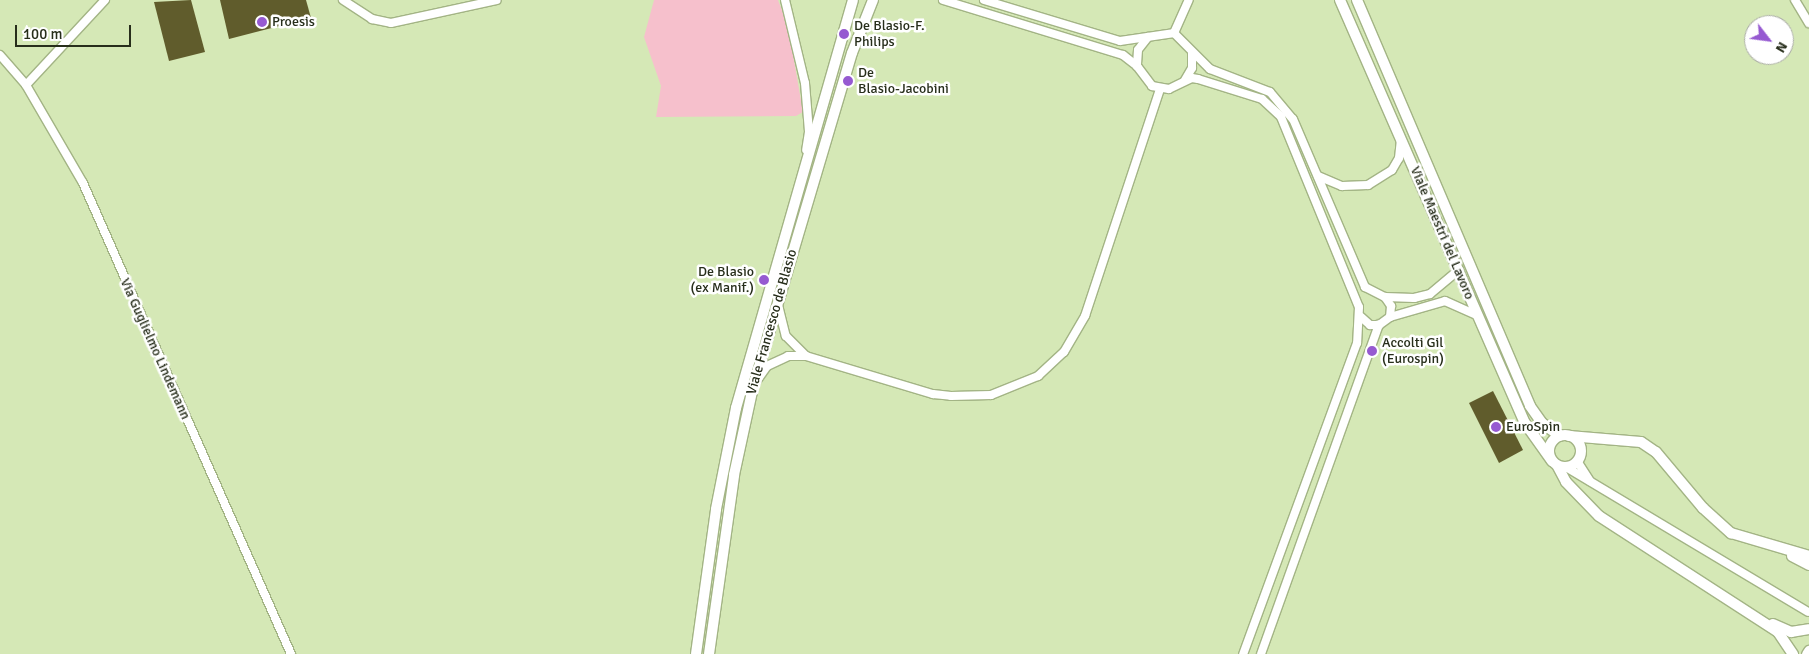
<!DOCTYPE html>
<style>
body{margin:0}
#map{position:relative;width:1809px;height:654px;overflow:hidden;background:#d5e8b6;font-family:Signika,sans-serif}
div>[style]{position:absolute}
.green>*{inset:0;background:#f6c0cc}
.building>*{inset:0;background:#605c2c}
.roads{filter:drop-shadow(1px 0 #a3b485) drop-shadow(-1px 0 #a3b485) drop-shadow(0 1px #a3b485) drop-shadow(0 -1px #a3b485)}
.minor>*{height:8px;margin:-4px;padding:0 4px;transform-origin:4px;border-radius:4px;background:#fff}
.tertiary>*{height:10px;margin:-5px;padding:0 5px;transform-origin:5px;border-radius:5px;background:#fff}
.tertiary>.ring{margin:-5px;padding:0;box-sizing:content-box;background:none;border:10px solid #fff;border-radius:50%}
.secondary>*{height:11px;margin:-5.5px;padding:0 5.5px;transform-origin:5.5px;border-radius:5.5px;background:#fff}
.dots>*{width:14px;height:14px;translate:-50% -50%;box-sizing:border-box;border:2px solid #fff;border-radius:50%}
span{translate:-50% -50%;white-space:nowrap;text-align:center;line-height:1.15;-webkit-text-stroke:5px #fff;paint-order:stroke}
.poi-label{font-size:14px;color:#272e1b}
.left{translate:0 -50%;text-align:left}
.right{translate:-100% -50%;text-align:right}
.street-label{font-size:14px;color:#272e1b}
.north{position:absolute;left:1744px;top:15px;width:50px;height:50px;box-sizing:border-box;background:#fff;border:1px solid #a9aba4;border-radius:50%;rotate:120deg;font-size:14px;font-weight:700;line-height:20px;text-align:center;color:#272e1b}
.north::after{content:'';display:block;margin:auto;width:18px;height:22px;background:#965ad1;clip-path:polygon(50% 0,100% 100%,50% 72%,0 100%)}
.scale{position:absolute;left:15px;top:25px;width:116px;height:22px;box-sizing:border-box;border:2px solid #272e1b;border-top:0;padding-left:6px;font-size:15px;line-height:18px;white-space:nowrap;color:#272e1b;-webkit-text-stroke:4px #fff;paint-order:stroke}
</style>
<div id="map">
<div class="green">
<i style="clip-path:polygon(654px 0,778px 0,788px 26px,803px 112px,796px 116px,656px 117px,661px 86px,644px 37px)"></i>
</div>
<div class="building">
<i style="clip-path:polygon(191px 0,205px 52px,169px 61px,154px 2px)"></i>
<i style="clip-path:polygon(220px 0,306px 0,311px 18px,229px 39px)"></i>
<i style="clip-path:polygon(1493px 391px,1523px 450px,1499px 463px,1469px 403px)"></i>
</div>
<div class="roads">
<div class="minor">
<i style="left:343px;top:0;width:35px;rotate:33deg"></i>
<i style="left:372px;top:19px;width:19px;rotate:12deg"></i>
<i style="left:391px;top:23px;width:108px;rotate:-12.2deg"></i>
<i style="left:785px;top:0;width:85px;rotate:76.5deg"></i>
<i style="left:805px;top:83px;width:49px;rotate:85.3deg"></i>
<i style="left:809px;top:132px;width:18px;rotate:99deg"></i>
<i style="left:943px;top:0;width:188px;rotate:17deg"></i>
<i style="left:1123px;top:55px;width:18px;rotate:38deg"></i>
<i style="left:984px;top:0;width:142px;rotate:16.8deg"></i>
<i style="left:1120px;top:41px;width:55px;rotate:-8.4deg"></i>
<i style="left:1174px;top:33px;width:51px;rotate:45deg"></i>
<i style="left:1210px;top:69px;width:64px;rotate:21deg"></i>
<i style="left:1270px;top:92px;width:35px;rotate:50deg"></i>
<i style="left:1293px;top:119px;width:183px;rotate:66.8deg"></i>
<i style="left:1365px;top:287px;width:22px;rotate:27deg"></i>
<i style="left:1385px;top:297px;width:11px;rotate:56deg"></i>
<i style="left:1391px;top:306px;width:11px;rotate:95deg"></i>
<i style="left:1390px;top:317px;width:14px;rotate:144deg"></i>
<i style="left:1379px;top:325px;width:9px;rotate:180deg"></i>
<i style="left:1370px;top:325px;width:12px;rotate:-138deg"></i>
<i style="left:1795px;top:0;width:27px;rotate:59deg"></i>
<i style="left:1174px;top:33px;width:36px;rotate:-66deg"></i>
<i style="left:1148px;top:37px;width:16px;rotate:128deg"></i>
<i style="left:1138px;top:50px;width:16px;rotate:94deg"></i>
<i style="left:1137px;top:66px;width:25px;rotate:53deg"></i>
<i style="left:1152px;top:86px;width:17px;rotate:10deg"></i>
<i style="left:1169px;top:89px;width:25px;rotate:-26deg"></i>
<i style="left:1192px;top:78px;width:6px;rotate:9deg"></i>
<i style="left:1198px;top:79px;width:67px;rotate:17.4deg"></i>
<i style="left:1262px;top:99px;width:26px;rotate:43deg"></i>
<i style="left:1281px;top:117px;width:205px;rotate:67.7deg"></i>
<i style="left:1359px;top:307px;width:36px;rotate:93deg"></i>
<i style="left:1357px;top:343px;width:331px;rotate:110.1deg"></i>
<i style="left:0;top:55px;width:40px;rotate:49deg"></i>
<i style="left:26px;top:85px;width:113px;rotate:59.8deg"></i>
<i style="left:83px;top:183px;width:515px;rotate:66.17deg"></i>
<i style="left:1185px;top:80px;width:14px;rotate:-60deg"></i>
<i style="left:1192px;top:68px;width:15px;rotate:-90deg"></i>
<i style="left:26px;top:85px;width:116px;rotate:-47.1deg"></i>
<i style="left:1318px;top:176px;width:26px;rotate:23deg"></i>
<i style="left:1342px;top:186px;width:26px;rotate:-2deg"></i>
<i style="left:1368px;top:185px;width:28px;rotate:-32deg"></i>
<i style="left:1392px;top:170px;width:14px;rotate:-60deg"></i>
<i style="left:1399px;top:158px;width:18px;rotate:-84deg"></i>
<i style="left:1385px;top:297px;width:29px;rotate:2deg"></i>
<i style="left:1414px;top:298px;width:16px;rotate:-14deg"></i>
<i style="left:1430px;top:294px;width:38px;rotate:-40deg"></i>
<i style="left:778px;top:305px;width:32px;rotate:76deg"></i>
<i style="left:786px;top:336px;width:28px;rotate:45deg"></i>
<i style="left:1390px;top:317px;width:57px;rotate:-16.2deg"></i>
<i style="left:1445px;top:301px;width:34px;rotate:24deg"></i>
<i style="left:758px;top:379px;width:16px;rotate:-55deg"></i>
<i style="left:767px;top:366px;width:23px;rotate:-25deg"></i>
<i style="left:788px;top:356px;width:18px"></i>
<i style="left:806px;top:356px;width:133px;rotate:16.7deg"></i>
<i style="left:933px;top:394px;width:18px;rotate:6deg"></i>
<i style="left:951px;top:396px;width:40px;rotate:-1.4deg"></i>
<i style="left:991px;top:395px;width:51px;rotate:-22deg"></i>
<i style="left:1038px;top:376px;width:35px;rotate:-43deg"></i>
<i style="left:1064px;top:352px;width:42px;rotate:-59.7deg"></i>
<i style="left:1085px;top:316px;width:239px;rotate:-71.7deg"></i>
<i style="left:1577px;top:461px;width:24px;rotate:57deg"></i>
<i style="left:1566px;top:467px;width:282px;rotate:30.9deg"></i>
<i style="left:1261px;top:654px;width:350px;rotate:-70.3deg"></i>
</div>
<div class="tertiary">
<i style="left:1340px;top:0;width:462px;rotate:66.4deg"></i>
<i style="left:1525px;top:423px;width:47px;rotate:54.6deg"></i>
<i style="left:1357px;top:0;width:441px;rotate:66.9deg"></i>
<i style="left:1530px;top:406px;width:21px;rotate:55deg"></i>
<i style="left:1542px;top:423px;width:22px;rotate:36deg"></i>
<i class="ring" style="left:1549px;top:435px;width:22px;height:22px"></i>
<i style="left:1569px;top:436px;width:72px;rotate:4.8deg"></i>
<i style="left:1641px;top:442px;width:18px;rotate:34deg"></i>
<i style="left:1656px;top:452px;width:73px;rotate:50deg"></i>
<i style="left:1703px;top:508px;width:38px;rotate:42deg"></i>
<i style="left:1731px;top:533px;width:81px;rotate:16.4deg"></i>
<i style="left:1557px;top:465px;width:19px;rotate:62deg"></i>
<i style="left:1566px;top:482px;width:47px;rotate:45.9deg"></i>
<i style="left:1599px;top:516px;width:213px;rotate:32.9deg"></i>
<i style="left:1778px;top:632px;width:27px;rotate:56deg"></i>
<i style="left:1792px;top:556px;width:19px;rotate:28deg"></i>
<i style="left:1773px;top:624px;width:20px;rotate:24deg"></i>
<i style="left:1791px;top:632px;width:18px;rotate:-9deg"></i>
<i style="left:696px;top:654px;width:146px;rotate:-82.1deg"></i>
<i style="left:716px;top:509px;width:103px;rotate:-78.8deg"></i>
<i style="left:736px;top:408px;width:424px;rotate:-74deg"></i>
<i style="left:709px;top:654px;width:181px;rotate:-82deg"></i>
<i style="left:734px;top:475px;width:90px;rotate:-77.8deg"></i>
<i style="left:753px;top:387px;width:348px;rotate:-73.5deg"></i>
<i style="left:852px;top:53px;width:57px;rotate:-68.4deg"></i>
</div>
<div class="secondary">
<i style="left:1807px;top:654px;width:4px;rotate:-56deg"></i>
</div>
</div>
<div class="dots">
<i style="left:262px;top:22px;background:#965ad1"></i>
<i style="left:844px;top:34px;background:#965ad1"></i>
<i style="left:848px;top:81px;background:#965ad1"></i>
<i style="left:764px;top:280px;background:#965ad1"></i>
<i style="left:1372px;top:351px;background:#965ad1"></i>
<i style="left:1496px;top:427px;background:#965ad1"></i>
</div>
<div class="poi-label">
<span class="left" style="left:272px;top:22px">Proesis</span>
<span class="left" style="left:854px;top:34px">De Blasio-F.<br>Philips</span>
<span class="left" style="left:858px;top:81px">De<br>Blasio-Jacobini</span>
<span class="right" style="left:754px;top:280px">De Blasio<br>(ex Manif.)</span>
<span class="left" style="left:1382px;top:351px">Accolti Gil<br>(Eurospin)</span>
<span class="left" style="left:1506px;top:427px">EuroSpin</span>
</div>
<div class="street-label">
<span style="left:1442px;top:233px;rotate:67deg">Viale Maestri del Lavoro</span>
<span style="left:772px;top:322px;rotate:-74deg">Viale Francesco de Blasio</span>
<span style="left:155px;top:349px;rotate:66deg">Via Guglielmo Lindemann</span>
</div>
<div class="north">N</div>
<div class="scale">100 m</div>
</div>
